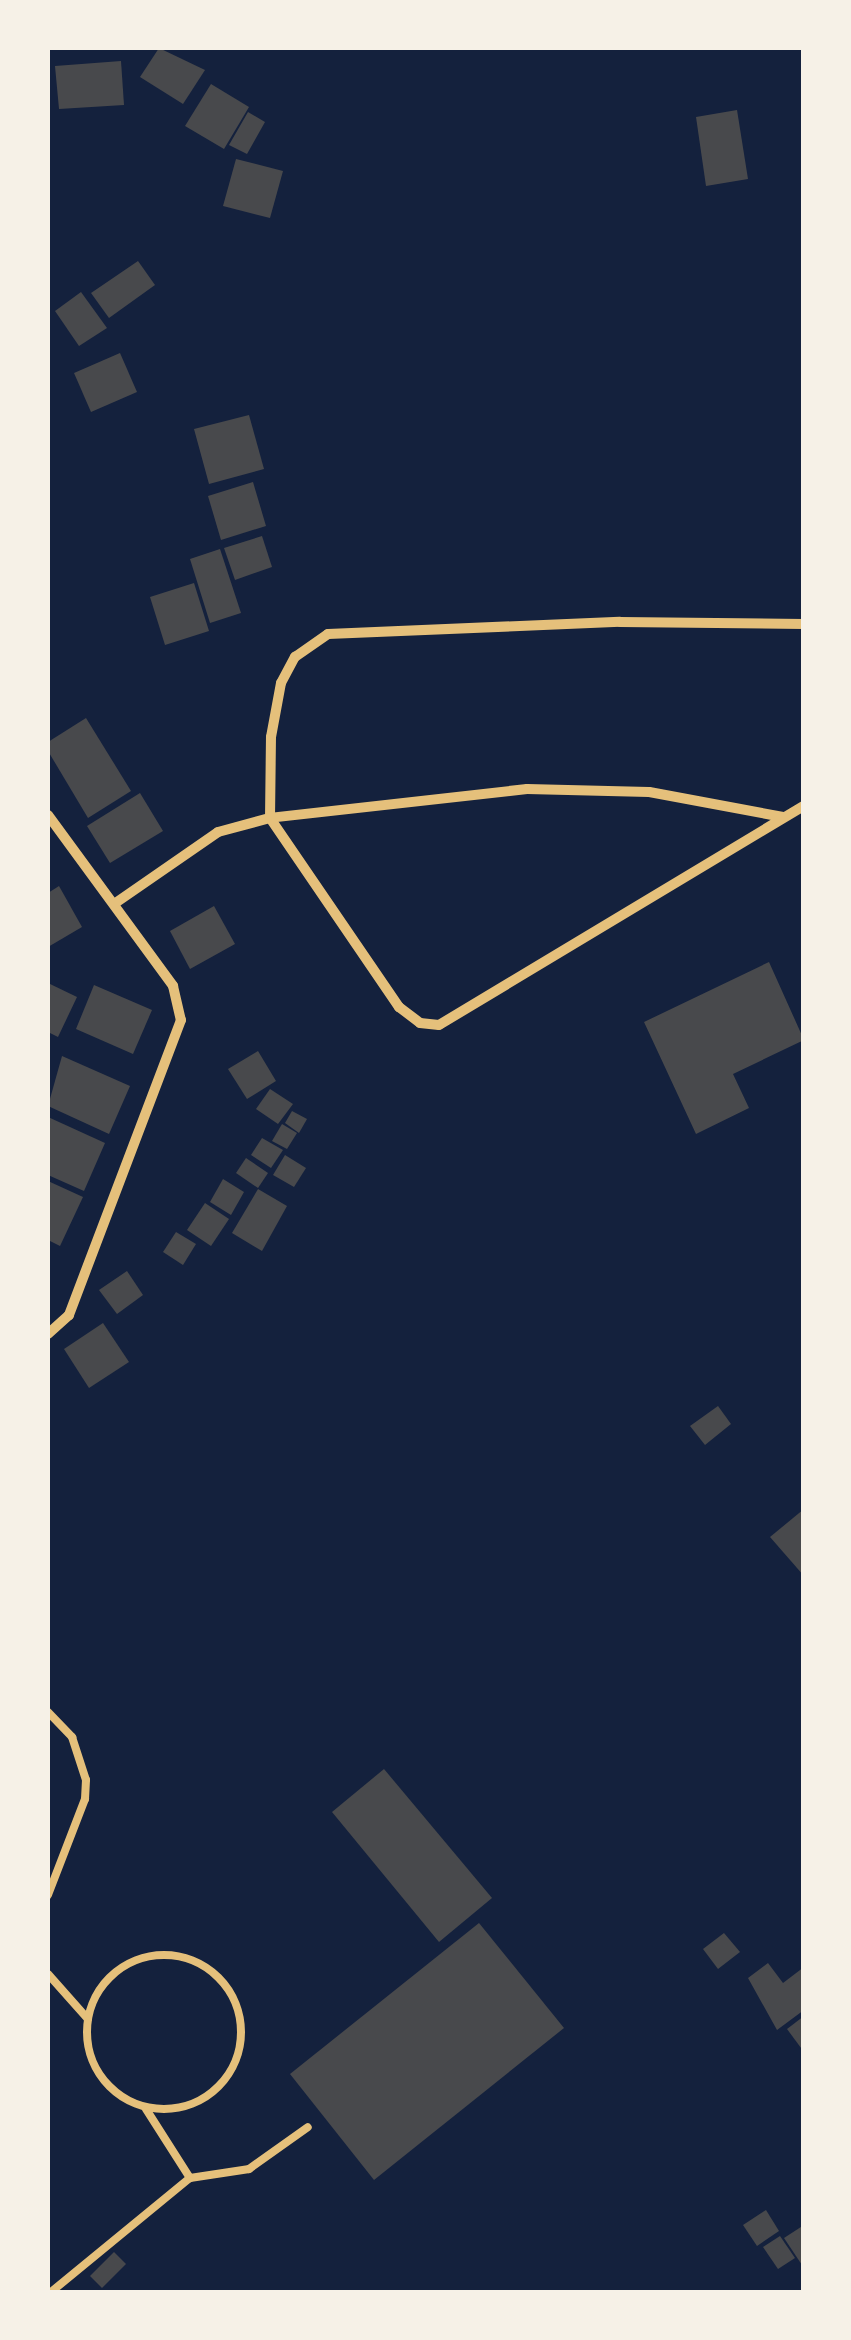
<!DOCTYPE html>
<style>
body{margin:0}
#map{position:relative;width:851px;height:2340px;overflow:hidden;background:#14213d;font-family:Inter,sans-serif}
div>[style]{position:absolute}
.building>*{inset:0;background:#48494c}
.service>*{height:8px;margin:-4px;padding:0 4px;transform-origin:4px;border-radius:4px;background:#e5c07b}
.service>.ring{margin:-4px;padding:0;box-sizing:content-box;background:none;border:8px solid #e5c07b;border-radius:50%}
.minor>*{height:10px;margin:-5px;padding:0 5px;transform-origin:5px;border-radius:5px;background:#e5c07b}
span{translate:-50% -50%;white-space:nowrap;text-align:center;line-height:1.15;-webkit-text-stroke:10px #f6f1e7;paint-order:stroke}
.frame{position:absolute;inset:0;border:50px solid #f6f1e7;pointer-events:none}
</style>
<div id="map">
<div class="building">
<i style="clip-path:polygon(159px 48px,205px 70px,183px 104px,140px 77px)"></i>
<i style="clip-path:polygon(121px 61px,124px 105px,59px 109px,55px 66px)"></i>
<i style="clip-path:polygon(211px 84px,249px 107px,224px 149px,185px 126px)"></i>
<i style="clip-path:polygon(737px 110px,748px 179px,706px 186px,696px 117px)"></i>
<i style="clip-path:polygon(248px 112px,265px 122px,247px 154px,229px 145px)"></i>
<i style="clip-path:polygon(236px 159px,283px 171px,270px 218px,223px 206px)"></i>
<i style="clip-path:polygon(138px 261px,155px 285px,109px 318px,91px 293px)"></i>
<i style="clip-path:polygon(81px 292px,107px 328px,79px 346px,55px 311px)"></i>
<i style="clip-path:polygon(120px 353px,137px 392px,91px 412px,74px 373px)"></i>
<i style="clip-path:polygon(249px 415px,264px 469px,209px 484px,194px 429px)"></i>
<i style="clip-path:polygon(253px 482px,266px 526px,221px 540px,208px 496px)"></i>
<i style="clip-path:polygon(262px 536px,272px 567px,235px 580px,224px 548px)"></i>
<i style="clip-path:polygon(220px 549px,241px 613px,210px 623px,190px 559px)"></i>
<i style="clip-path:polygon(194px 583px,209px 631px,165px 645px,150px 597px)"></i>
<i style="clip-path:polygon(86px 718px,131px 791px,88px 818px,48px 751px,48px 742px)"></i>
<i style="clip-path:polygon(140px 793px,163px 831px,110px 863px,87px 826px)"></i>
<i style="clip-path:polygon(59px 886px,82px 927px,48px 947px,48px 893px)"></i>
<i style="clip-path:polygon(214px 906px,235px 944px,190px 969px,170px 931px)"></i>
<i style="clip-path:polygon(769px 962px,804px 1040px,733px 1074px,749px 1108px,696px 1134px,644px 1022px)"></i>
<i style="clip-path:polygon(48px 983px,77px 997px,58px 1037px,48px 1032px)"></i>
<i style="clip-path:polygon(94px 985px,152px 1010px,133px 1054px,76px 1029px)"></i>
<i style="clip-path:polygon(258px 1051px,276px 1081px,247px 1099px,228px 1069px)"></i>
<i style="clip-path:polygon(62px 1056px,130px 1086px,109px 1134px,48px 1106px)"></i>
<i style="clip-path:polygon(270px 1089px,293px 1104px,278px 1124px,256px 1109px)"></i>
<i style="clip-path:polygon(292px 1111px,307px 1119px,299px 1133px,285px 1123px)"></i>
<i style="clip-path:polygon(48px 1117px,105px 1143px,84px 1191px,48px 1175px)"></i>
<i style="clip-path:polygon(282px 1124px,297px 1133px,287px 1149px,272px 1141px)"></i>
<i style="clip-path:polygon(262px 1138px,283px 1150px,271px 1168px,251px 1155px)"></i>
<i style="clip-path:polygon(285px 1155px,306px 1168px,294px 1187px,273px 1175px)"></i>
<i style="clip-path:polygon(246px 1158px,268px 1173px,258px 1188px,236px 1173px)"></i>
<i style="clip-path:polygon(223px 1179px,244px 1192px,231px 1215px,210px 1202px)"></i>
<i style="clip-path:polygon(48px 1181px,83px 1197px,60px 1246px,48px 1240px)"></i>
<i style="clip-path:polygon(258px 1189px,287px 1206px,262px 1251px,232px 1233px)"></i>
<i style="clip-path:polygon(205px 1203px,229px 1219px,211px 1246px,187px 1230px)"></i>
<i style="clip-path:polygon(176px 1232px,196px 1244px,183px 1265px,163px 1252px)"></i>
<i style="clip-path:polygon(127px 1271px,143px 1295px,117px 1314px,99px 1290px)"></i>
<i style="clip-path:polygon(103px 1323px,129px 1362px,89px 1388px,64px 1349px)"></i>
<i style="clip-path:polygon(718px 1406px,731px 1424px,705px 1445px,690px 1426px)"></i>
<i style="clip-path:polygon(804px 1509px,804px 1576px,770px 1537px)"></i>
<i style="clip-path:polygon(384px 1769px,492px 1898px,439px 1942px,332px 1812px)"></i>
<i style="clip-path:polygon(479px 1923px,564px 2028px,374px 2180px,290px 2074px)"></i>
<i style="clip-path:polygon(724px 1933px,740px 1952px,718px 1969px,703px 1949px)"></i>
<i style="clip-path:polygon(768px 1963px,783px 1983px,804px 1967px,804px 2010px,777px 2030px,748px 1978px)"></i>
<i style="clip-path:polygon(804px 2016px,804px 2052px,787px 2029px)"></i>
<i style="clip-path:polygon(766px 2210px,779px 2231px,757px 2246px,743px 2225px)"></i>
<i style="clip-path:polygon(804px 2225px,804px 2268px,784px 2238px)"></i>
<i style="clip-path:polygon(780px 2236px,795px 2258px,778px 2269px,763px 2247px)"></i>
<i style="clip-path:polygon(114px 2252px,126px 2264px,102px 2288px,90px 2276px)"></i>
</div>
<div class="service">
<i style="left:48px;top:1712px;width:35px;rotate:46deg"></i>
<i style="left:72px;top:1737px;width:45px;rotate:72deg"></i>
<i style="left:86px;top:1780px;width:19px;rotate:93deg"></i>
<i style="left:85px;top:1799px;width:103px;rotate:111.1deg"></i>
<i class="ring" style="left:87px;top:1955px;width:146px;height:146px"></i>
<i style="left:48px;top:1974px;width:60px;rotate:48.4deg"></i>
<i style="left:146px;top:2109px;width:82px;rotate:57.5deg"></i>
<i style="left:51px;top:2292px;width:180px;rotate:-39.4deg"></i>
<i style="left:190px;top:2178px;width:60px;rotate:-8.7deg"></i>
<i style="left:249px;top:2169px;width:72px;rotate:-35.4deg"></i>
</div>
<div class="minor">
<i style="left:48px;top:815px;width:212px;rotate:53.8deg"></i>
<i style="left:173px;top:986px;width:35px;rotate:77deg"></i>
<i style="left:181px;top:1020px;width:316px;rotate:110.8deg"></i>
<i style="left:69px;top:1315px;width:28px;rotate:138deg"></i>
<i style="left:783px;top:817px;width:136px;rotate:-169.4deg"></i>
<i style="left:649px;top:792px;width:122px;rotate:-178.6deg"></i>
<i style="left:527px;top:789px;width:259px;rotate:173.6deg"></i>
<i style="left:270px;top:818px;width:81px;rotate:-89.3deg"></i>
<i style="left:271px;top:737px;width:55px;rotate:-79.5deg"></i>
<i style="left:281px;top:683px;width:30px;rotate:-62deg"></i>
<i style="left:295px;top:657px;width:40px;rotate:-34.9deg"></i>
<i style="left:328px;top:634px;width:292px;rotate:-2.4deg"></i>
<i style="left:620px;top:622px;width:184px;rotate:0.6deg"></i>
<i style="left:114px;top:904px;width:126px;rotate:-34.7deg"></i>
<i style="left:218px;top:832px;width:54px;rotate:-15.1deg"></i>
<i style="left:270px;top:818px;width:229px;rotate:55.7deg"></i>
<i style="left:399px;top:1007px;width:26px;rotate:37deg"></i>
<i style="left:420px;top:1023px;width:19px;rotate:6deg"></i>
<i style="left:439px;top:1025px;width:426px;rotate:-31deg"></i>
</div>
<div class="frame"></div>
</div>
